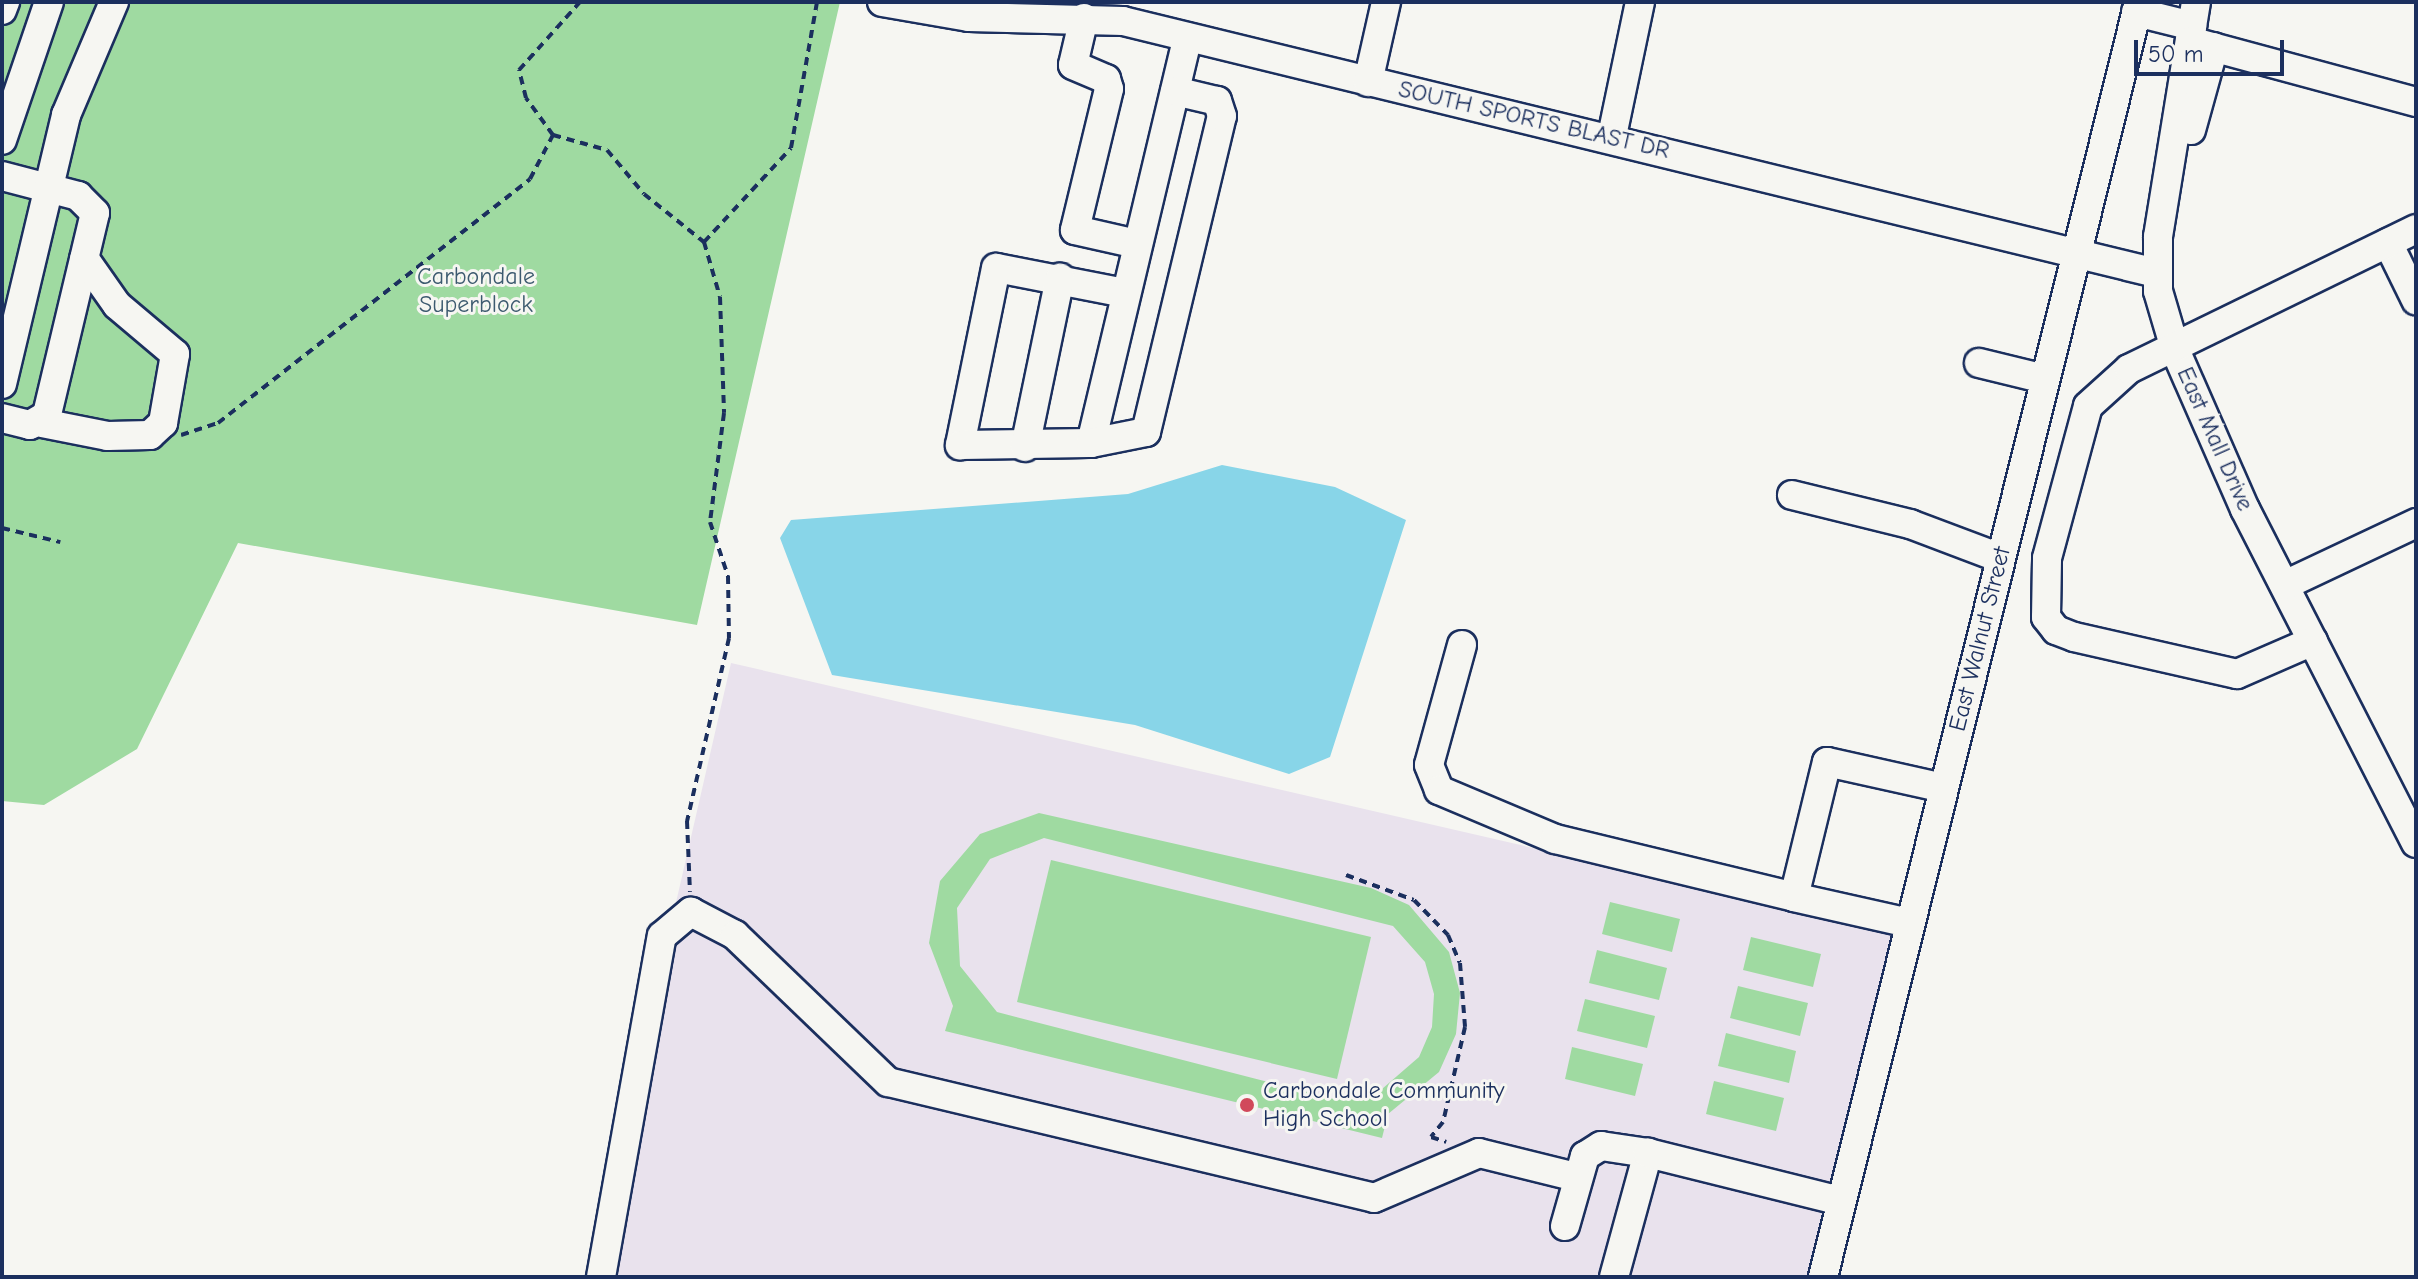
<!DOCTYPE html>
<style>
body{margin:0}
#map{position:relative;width:2418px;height:1279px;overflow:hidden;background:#f6f6f2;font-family:"Comic Neue",sans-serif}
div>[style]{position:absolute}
.built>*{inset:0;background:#e9e2ed}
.green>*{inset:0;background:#9fdaa1}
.water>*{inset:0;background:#88d5e8}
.path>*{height:4px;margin-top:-2px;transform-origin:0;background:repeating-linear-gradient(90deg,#1b2f5e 0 8px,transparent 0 14px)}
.roads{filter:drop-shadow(2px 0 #1b2f5e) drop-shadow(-2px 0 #1b2f5e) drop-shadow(0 2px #1b2f5e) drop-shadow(0 -2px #1b2f5e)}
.minor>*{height:28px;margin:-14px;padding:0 14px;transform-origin:14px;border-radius:14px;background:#f6f6f2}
.dots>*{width:22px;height:22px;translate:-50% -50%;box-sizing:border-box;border:4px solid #f6f6f2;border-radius:50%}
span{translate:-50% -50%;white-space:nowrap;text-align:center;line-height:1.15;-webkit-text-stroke:6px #f6f6f2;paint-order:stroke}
.street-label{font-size:24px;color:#1b2f5e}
.park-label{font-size:24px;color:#3c5a6f}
.poi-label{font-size:24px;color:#1b2f5e}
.left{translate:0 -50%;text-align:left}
.frame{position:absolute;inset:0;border:4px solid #1b2f5e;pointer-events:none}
.scale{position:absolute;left:2134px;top:40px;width:150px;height:36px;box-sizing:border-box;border:4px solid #1b2f5e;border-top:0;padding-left:10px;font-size:24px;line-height:28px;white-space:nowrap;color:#1b2f5e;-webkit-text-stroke:6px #f6f6f2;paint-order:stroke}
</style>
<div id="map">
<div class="built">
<i style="clip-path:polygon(731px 663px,1906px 934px,1823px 1277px,590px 1277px)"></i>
</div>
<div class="green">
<i style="clip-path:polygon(2px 2px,840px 2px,697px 625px,238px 543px,137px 749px,44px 805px,2px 801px)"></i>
<i style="clip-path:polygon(evenodd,1039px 813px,1371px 888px,1409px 905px,1449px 952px,1460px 993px,1456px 1034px,1439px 1072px,1388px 1114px,1382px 1138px,945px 1031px,953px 1006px,929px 943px,940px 881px,980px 834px,1039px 813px,1044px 838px,1393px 926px,1425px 962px,1434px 994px,1432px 1027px,1419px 1057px,1382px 1089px,1334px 1099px,997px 1012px,960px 966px,957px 908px,990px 859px,1044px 838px)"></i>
<i style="clip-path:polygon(1051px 860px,1371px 937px,1337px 1079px,1017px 1002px)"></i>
<i style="clip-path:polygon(1610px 902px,1680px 919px,1672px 952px,1602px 934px)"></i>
<i style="clip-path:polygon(1751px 937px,1821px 954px,1813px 987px,1743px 970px)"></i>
<i style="clip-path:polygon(1597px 950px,1667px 968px,1659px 1000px,1589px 983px)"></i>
<i style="clip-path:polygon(1738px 986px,1808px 1003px,1800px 1036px,1730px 1018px)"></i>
<i style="clip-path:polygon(1585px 999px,1655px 1016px,1647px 1048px,1577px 1031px)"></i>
<i style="clip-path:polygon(1726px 1033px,1796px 1051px,1789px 1083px,1718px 1066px)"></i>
<i style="clip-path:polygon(1572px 1047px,1643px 1064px,1635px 1096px,1565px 1079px)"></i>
<i style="clip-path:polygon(1714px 1081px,1784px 1098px,1776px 1131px,1706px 1114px)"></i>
</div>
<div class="water">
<i style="clip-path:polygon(1222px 465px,1335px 487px,1406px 520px,1330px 757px,1289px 774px,1135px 725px,832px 675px,780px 538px,791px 520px,1128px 494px)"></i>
</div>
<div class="path">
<i style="left:553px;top:135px;width:56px;rotate:15.5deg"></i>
<i style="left:607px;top:150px;width:57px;rotate:49.9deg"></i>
<i style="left:644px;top:194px;width:77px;rotate:38.7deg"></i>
<i style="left:704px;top:242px;width:57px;rotate:73.8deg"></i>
<i style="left:720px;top:297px;width:116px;rotate:88deg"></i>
<i style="left:724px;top:413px;width:110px;rotate:97.3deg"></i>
<i style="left:710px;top:522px;width:57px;rotate:71.6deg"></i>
<i style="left:728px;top:576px;width:62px;rotate:89.1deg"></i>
<i style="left:729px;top:638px;width:188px;rotate:102.9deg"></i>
<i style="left:687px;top:821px;width:71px;rotate:87.6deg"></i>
<i style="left:553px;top:135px;width:46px;rotate:-126.1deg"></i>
<i style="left:526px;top:98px;width:29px;rotate:-104deg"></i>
<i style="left:519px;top:70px;width:91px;rotate:-48.1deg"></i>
<i style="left:704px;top:242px;width:128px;rotate:-47.2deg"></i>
<i style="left:791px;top:148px;width:148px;rotate:-79.9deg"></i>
<i style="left:181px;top:435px;width:39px;rotate:-18deg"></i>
<i style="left:218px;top:423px;width:396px;rotate:-38deg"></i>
<i style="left:530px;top:179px;width:50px;rotate:-62.4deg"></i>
<i style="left:2px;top:528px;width:60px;rotate:13.6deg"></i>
<i style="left:1346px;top:875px;width:72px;rotate:20.2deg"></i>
<i style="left:1414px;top:900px;width:49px;rotate:45.8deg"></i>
<i style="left:1448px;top:935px;width:30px;rotate:67deg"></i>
<i style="left:1460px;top:963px;width:64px;rotate:85.5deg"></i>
<i style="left:1465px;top:1027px;width:98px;rotate:103deg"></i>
<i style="left:1443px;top:1122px;width:19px;rotate:129deg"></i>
<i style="left:1431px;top:1137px;width:16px;rotate:18deg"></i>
</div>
<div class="roads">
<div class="minor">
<i style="left:882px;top:2px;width:88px;rotate:9.8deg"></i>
<i style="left:969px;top:17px;width:154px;rotate:1.5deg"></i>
<i style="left:1123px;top:21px;width:1063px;rotate:13.71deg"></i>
<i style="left:2196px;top:2px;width:238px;rotate:99.2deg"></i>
<i style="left:2158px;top:237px;width:54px;rotate:90deg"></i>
<i style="left:2158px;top:291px;width:64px;rotate:73.6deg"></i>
<i style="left:2176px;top:352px;width:171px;rotate:66.3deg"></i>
<i style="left:2245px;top:509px;width:375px;rotate:62.9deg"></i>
<i style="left:2px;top:10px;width:9px;rotate:-69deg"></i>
<i style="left:2136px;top:12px;width:58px;rotate:14deg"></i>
<i style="left:1084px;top:18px;width:48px;rotate:103.2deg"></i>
<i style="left:1073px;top:65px;width:36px;rotate:23deg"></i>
<i style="left:1106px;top:79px;width:10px;rotate:73deg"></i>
<i style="left:1109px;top:89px;width:145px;rotate:103.6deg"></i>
<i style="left:1075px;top:230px;width:64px;rotate:12.7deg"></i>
<i style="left:2190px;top:41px;width:234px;rotate:15.1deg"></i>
<i style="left:1368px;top:82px;width:82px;rotate:-77.3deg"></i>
<i style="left:2191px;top:130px;width:86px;rotate:-74.5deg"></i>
<i style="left:1612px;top:136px;width:137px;rotate:-78.2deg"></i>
<i style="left:2px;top:140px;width:146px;rotate:-71.2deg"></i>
<i style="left:2px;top:176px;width:79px;rotate:14.7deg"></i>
<i style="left:78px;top:196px;width:24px;rotate:45deg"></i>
<i style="left:95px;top:213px;width:208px;rotate:103.4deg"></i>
<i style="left:47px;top:415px;width:20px;rotate:150deg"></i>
<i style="left:30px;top:425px;width:29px;rotate:-166deg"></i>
<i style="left:2388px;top:243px;width:64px;rotate:63.8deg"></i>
<i style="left:1125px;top:293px;width:131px;rotate:-169deg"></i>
<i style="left:996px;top:268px;width:181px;rotate:101.5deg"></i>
<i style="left:960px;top:445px;width:131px;rotate:-0.9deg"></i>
<i style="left:1091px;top:443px;width:417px;rotate:-76.6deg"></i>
<i style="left:1979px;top:363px;width:68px;rotate:13.6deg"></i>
<i style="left:2px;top:384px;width:277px;rotate:-76.6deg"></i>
<i style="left:66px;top:115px;width:123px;rotate:-67deg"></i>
<i style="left:42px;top:423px;width:67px;rotate:11.1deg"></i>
<i style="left:108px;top:436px;width:42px;rotate:-1.4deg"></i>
<i style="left:150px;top:435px;width:18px;rotate:-43deg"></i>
<i style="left:163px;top:423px;width:70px;rotate:-80.1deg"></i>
<i style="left:175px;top:354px;width:76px;rotate:-139.8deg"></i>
<i style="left:117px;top:305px;width:57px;rotate:-125.1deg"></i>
<i style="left:1091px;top:443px;width:56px;rotate:-11.3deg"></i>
<i style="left:1146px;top:432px;width:325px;rotate:-76.5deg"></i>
<i style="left:1222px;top:116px;width:16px;rotate:-108deg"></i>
<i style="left:1217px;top:101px;width:43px;rotate:-166.6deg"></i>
<i style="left:1025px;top:447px;width:173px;rotate:-78.3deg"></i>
<i style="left:1792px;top:495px;width:122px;rotate:13.8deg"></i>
<i style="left:1910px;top:524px;width:96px;rotate:20.7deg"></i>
<i style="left:2285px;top:585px;width:145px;rotate:-25.3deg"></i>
<i style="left:2313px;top:641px;width:83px;rotate:156.5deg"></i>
<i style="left:2237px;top:674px;width:167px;rotate:-167.2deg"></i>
<i style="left:2074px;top:637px;width:19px;rotate:-159deg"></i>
<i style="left:2056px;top:630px;width:16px;rotate:-128deg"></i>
<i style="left:2046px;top:617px;width:59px;rotate:-89deg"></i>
<i style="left:2047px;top:558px;width:157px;rotate:-74.9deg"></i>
<i style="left:2088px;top:406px;width:55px;rotate:-42.1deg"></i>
<i style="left:2129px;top:369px;width:319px;rotate:-26deg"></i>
<i style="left:1462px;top:645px;width:124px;rotate:105.4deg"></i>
<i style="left:1429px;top:765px;width:27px;rotate:68deg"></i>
<i style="left:1439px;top:790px;width:126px;rotate:22.9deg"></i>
<i style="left:1555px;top:839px;width:246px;rotate:13.6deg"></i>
<i style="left:1909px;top:923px;width:118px;rotate:-167.3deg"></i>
<i style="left:1794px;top:897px;width:139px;rotate:-76.3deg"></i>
<i style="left:1827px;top:762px;width:119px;rotate:12.6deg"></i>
<i style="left:1565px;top:1226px;width:73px;rotate:-74.1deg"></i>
<i style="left:1585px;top:1156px;width:19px;rotate:-32deg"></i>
<i style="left:1601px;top:1146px;width:48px;rotate:8.5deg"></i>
<i style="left:601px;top:1277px;width:346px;rotate:-79.9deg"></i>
<i style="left:662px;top:936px;width:38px;rotate:-40deg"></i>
<i style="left:691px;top:912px;width:50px;rotate:27.6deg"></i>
<i style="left:735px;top:935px;width:212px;rotate:43.9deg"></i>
<i style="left:888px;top:1082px;width:500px;rotate:13.4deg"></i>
<i style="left:1374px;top:1198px;width:114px;rotate:-23.2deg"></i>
<i style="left:1479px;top:1153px;width:100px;rotate:13.9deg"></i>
<i style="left:1614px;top:1277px;width:129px;rotate:-74.7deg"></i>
<i style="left:1648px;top:1153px;width:199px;rotate:14deg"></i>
<i style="left:1823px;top:1277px;width:1314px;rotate:-76.08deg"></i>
</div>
</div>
<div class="dots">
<i style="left:1247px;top:1105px;background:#d1495b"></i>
</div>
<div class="street-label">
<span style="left:1534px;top:120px;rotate:13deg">SOUTH SPORTS BLAST DR</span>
<span style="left:2215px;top:439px;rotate:66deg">East Mall Drive</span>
<span style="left:1980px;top:639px;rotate:-76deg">East Walnut Street</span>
</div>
<div class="park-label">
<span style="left:476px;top:291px">Carbondale<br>Superblock</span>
</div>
<div class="poi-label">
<span class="left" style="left:1263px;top:1105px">Carbondale Community<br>High School</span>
</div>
<div class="frame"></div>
<div class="scale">50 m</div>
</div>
